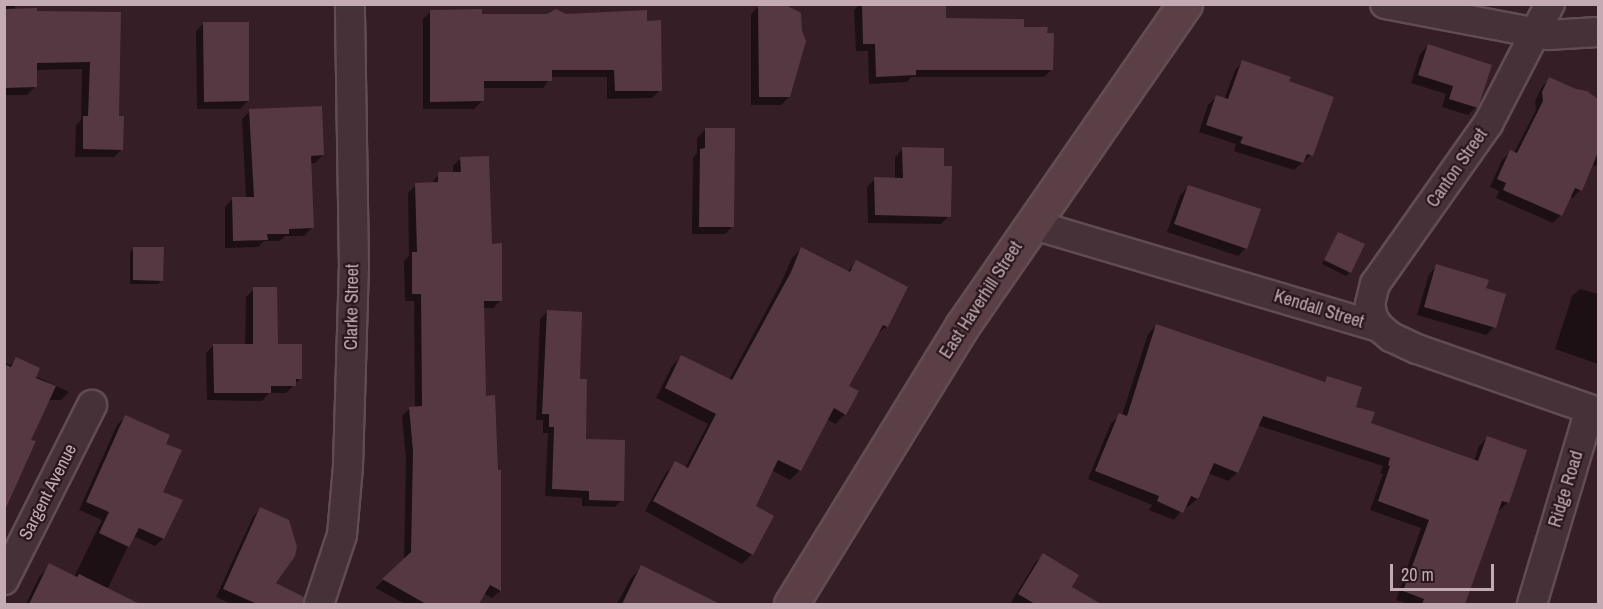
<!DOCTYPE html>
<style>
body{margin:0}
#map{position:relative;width:1603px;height:609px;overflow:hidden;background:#361e26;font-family:"Archivo Narrow",sans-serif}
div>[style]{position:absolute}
.shadow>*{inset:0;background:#0007}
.building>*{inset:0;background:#563842}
.roads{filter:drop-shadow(2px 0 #624c52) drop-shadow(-2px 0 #624c52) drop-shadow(0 2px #624c52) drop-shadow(0 -2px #624c52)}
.street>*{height:28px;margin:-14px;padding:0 14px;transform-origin:14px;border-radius:14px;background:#463138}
.secondary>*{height:33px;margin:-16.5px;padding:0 16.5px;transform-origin:16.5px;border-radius:16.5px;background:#5a3f46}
span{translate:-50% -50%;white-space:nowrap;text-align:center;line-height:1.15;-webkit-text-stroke:4.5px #2a171d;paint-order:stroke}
.street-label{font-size:18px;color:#c4aab2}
.frame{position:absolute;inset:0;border:6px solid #c4aab2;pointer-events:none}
.scale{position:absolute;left:1390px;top:564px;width:104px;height:27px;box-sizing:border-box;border:3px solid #c4aab2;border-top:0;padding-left:8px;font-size:18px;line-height:21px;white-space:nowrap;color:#c4aab2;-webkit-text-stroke:4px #2a171d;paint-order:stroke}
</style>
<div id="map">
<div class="shadow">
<i style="clip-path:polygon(4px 4px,15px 4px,15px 10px,119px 14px,118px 118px,122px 149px,114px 157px,75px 157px,76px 125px,81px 120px,82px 69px,35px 70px,35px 87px,27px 95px,4px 95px)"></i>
<i style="clip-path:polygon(860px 4px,944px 4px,944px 20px,1022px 28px,1051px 70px,1044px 77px,911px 77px,907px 82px,869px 84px,868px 51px,856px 51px,854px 10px)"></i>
<i style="clip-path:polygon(759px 6px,789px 97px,781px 105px,751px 105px,751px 14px)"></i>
<i style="clip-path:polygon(431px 11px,481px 15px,565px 16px,660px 90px,652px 98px,607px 99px,607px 77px,551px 77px,543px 88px,482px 88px,482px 101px,474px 109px,423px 109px,423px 19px)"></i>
<i style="clip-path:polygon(204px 23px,248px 101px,240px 109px,197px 109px,196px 31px)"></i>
<i style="clip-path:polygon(1428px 46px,1476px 107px,1468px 115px,1442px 107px,1446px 94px,1411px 83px,1420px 54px)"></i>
<i style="clip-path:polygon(1243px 62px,1288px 81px,1311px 155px,1294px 170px,1234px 151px,1236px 144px,1199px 132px,1208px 105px,1216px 97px,1224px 100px,1235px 70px)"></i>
<i style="clip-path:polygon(1550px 79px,1598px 102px,1598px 163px,1596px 166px,1591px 164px,1580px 190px,1573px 198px,1569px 197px,1561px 215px,1553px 223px,1496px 198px,1499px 191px,1490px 187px,1502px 160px,1510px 152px,1514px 153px,1536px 110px,1535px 101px,1542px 87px)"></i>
<i style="clip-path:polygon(250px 111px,323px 155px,315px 163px,310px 163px,312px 228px,304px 236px,285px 236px,280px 241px,264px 241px,258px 247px,225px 248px,225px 207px,232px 199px,246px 198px,242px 119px)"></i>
<i style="clip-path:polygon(705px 130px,733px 226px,725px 234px,692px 234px,693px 158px,697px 153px,697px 138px)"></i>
<i style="clip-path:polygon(903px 149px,949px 216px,941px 224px,868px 223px,867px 187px,875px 179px,895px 179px,895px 157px)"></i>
<i style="clip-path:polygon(461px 158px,491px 245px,501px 300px,493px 308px,483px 308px,484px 397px,496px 471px,500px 471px,500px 591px,492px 598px,483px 593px,477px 604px,405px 604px,375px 588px,404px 561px,406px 460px,402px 416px,410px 408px,415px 408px,414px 301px,405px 301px,404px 261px,409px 256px,408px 193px,416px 185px,431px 184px,439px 174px,453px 174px,453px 166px)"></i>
<i style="clip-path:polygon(1188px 187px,1246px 248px,1238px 256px,1167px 232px,1180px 195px)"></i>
<i style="clip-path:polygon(1338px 234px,1350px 272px,1346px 276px,1322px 264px)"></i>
<i style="clip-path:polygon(134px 248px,162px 280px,158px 284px,130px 284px,130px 252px)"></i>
<i style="clip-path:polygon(801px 249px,847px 272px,857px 262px,887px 326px,876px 335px,847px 386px,845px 414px,835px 424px,827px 419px,800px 470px,790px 480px,771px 470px,754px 507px,752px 554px,742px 564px,645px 511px,666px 473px,675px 463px,685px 468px,708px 424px,656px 398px,672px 366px,681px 357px,729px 380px,781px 283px,792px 258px)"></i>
<i style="clip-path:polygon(1437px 266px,1494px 327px,1486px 335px,1417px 315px,1429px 274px)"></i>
<i style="clip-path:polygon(254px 289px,277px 345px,301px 378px,286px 393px,269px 393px,262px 401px,207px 400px,206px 353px,214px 345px,245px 345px,246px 297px)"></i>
<i style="clip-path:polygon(1580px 289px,1598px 294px,1598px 364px,1555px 349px,1572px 296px)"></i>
<i style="clip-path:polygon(547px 312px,585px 441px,622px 500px,615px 507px,582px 506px,582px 498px,545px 496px,548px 433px,543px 433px,543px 420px,536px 420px,540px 319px)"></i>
<i style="clip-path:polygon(1156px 326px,1323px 382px,1328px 378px,1370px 424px,1474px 461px,1479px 446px,1487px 438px,1508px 502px,1499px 511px,1497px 510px,1463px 604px,1408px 604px,1396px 600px,1421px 528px,1370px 510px,1383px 474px,1380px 473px,1383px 466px,1257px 425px,1237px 473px,1228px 481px,1208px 473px,1197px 499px,1188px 507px,1185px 506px,1174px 520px,1149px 510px,1152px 505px,1088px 479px,1111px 423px,1122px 415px,1148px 334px)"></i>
<i style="clip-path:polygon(16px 359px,35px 376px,69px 392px,61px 400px,48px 400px,29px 440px,4px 508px,4px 362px,10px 365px)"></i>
<i style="clip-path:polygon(125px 417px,164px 445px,161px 492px,163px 539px,155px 546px,133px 536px,107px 590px,136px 604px,26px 604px,39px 577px,47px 569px,74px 577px,102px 520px,79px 510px,117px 425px)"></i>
<i style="clip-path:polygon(260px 509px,274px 584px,284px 589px,277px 604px,232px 604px,216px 597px,253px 517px)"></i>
<i style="clip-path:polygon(1043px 555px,1076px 591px,1070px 604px,1010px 604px,1035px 563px)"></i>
<i style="clip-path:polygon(642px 567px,699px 596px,694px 604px,617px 604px,631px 578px)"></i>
</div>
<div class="building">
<i style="clip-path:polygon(758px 4px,784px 4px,801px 13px,802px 31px,806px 41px,790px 97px,759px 97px)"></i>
<i style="clip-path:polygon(862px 4px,946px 4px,946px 18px,1024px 19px,1024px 27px,1048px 27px,1047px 33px,1054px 33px,1053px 70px,916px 70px,916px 75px,876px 77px,875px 44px,863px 44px)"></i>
<i style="clip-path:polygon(37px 8px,37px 11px,121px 12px,119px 116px,124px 116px,123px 150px,83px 149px,83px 116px,88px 116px,90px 62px,37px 63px,37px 87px,4px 88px,4px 9px)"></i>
<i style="clip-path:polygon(482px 9px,482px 14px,547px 14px,556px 9px,566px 14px,647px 10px,647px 21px,661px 20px,662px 91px,615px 91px,614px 70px,552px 70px,552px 81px,484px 81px,484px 101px,430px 102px,430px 10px)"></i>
<i style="clip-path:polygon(203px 22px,249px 22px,249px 101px,204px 102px)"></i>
<i style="clip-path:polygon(1428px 44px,1492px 65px,1478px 108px,1449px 99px,1453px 86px,1418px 75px)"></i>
<i style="clip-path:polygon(1242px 60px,1291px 77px,1289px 81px,1334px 97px,1313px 156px,1307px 154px,1303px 163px,1240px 143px,1243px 137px,1206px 125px,1216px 95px,1228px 99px)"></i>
<i style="clip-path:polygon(1549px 77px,1576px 89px,1587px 91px,1599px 100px,1599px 150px,1582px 191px,1575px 188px,1562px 216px,1503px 190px,1506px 183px,1497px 179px,1510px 150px,1517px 153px,1543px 101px,1542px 92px)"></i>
<i style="clip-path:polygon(322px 106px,324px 155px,311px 156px,314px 228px,289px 229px,289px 234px,267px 234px,268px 240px,233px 241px,232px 197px,254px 197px,249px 109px)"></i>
<i style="clip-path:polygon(705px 128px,735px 128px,734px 227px,699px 227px,700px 149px,705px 148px)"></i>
<i style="clip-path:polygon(902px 147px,944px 148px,944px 166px,952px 166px,951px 217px,875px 215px,874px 177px,903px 178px)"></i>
<i style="clip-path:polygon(489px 156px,492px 244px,502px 243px,502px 301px,484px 301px,486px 396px,495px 395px,498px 470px,501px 470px,501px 591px,490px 585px,479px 604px,426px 604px,382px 579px,411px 552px,413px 451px,409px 407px,422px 406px,421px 294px,412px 294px,412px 252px,417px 252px,415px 183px,438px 182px,438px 172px,461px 172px,460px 157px)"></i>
<i style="clip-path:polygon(1188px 185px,1261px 209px,1247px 249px,1174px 224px)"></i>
<i style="clip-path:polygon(1338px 232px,1365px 244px,1351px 273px,1324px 260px)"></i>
<i style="clip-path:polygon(133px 247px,164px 247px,163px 281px,133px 280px)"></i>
<i style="clip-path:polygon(801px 247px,850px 272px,856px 260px,908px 287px,888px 327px,883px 325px,849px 386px,859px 391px,846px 415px,834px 408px,801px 471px,778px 460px,756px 506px,774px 516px,753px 555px,653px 501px,675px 461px,688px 468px,716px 414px,665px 388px,681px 355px,732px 380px,791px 272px)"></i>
<i style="clip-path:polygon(1436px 264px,1489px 280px,1486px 288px,1506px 294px,1496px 328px,1424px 307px)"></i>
<i style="clip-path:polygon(253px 287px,277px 287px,278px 344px,302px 344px,302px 379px,296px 379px,296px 386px,271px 386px,271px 393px,214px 393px,213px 344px,253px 344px)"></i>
<i style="clip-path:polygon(547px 310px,582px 312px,580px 379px,587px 379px,586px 439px,625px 440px,624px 501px,589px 500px,589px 491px,552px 489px,554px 427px,549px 427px,549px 414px,542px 414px)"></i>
<i style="clip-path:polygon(1156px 324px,1325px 382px,1327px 376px,1362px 387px,1356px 407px,1375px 412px,1371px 423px,1478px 461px,1487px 436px,1527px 450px,1509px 503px,1502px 501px,1465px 604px,1422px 604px,1424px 599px,1403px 591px,1429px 520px,1378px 501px,1390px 466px,1388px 465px,1390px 458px,1263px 416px,1238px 473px,1214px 463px,1198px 499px,1191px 496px,1183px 513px,1157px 501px,1159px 496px,1095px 471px,1119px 413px,1127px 416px)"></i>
<i style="clip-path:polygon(16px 357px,40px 368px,36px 378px,56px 386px,31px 440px,36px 441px,4px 512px,4px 364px,11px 367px)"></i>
<i style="clip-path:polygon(125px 415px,170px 435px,166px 444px,182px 450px,163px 492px,183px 500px,164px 539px,139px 528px,129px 547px,99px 533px,109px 512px,86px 502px)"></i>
<i style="clip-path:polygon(260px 507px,289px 520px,297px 547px,295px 556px,276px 583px,304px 597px,303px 604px,257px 604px,223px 589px)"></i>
<i style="clip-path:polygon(1043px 553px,1079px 575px,1072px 587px,1101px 604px,1035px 604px,1018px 594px)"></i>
<i style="clip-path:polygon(49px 563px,77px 577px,79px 574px,140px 604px,29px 604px)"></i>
<i style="clip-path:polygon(641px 565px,720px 604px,622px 604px)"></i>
</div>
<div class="roads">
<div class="street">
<i style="left:1385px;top:4px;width:166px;rotate:10.8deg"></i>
<i style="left:1548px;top:35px;width:50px;rotate:-3.4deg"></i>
<i style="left:1031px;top:224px;width:363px;rotate:16.5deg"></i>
<i style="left:1379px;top:327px;width:16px;rotate:40deg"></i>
<i style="left:1391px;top:337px;width:29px;rotate:25deg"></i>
<i style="left:1417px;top:349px;width:192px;rotate:19.2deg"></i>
<i style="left:1379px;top:327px;width:11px;rotate:-124deg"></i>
<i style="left:1373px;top:318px;width:14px;rotate:-102deg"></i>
<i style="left:1370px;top:304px;width:21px;rotate:-76deg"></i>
<i style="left:1375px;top:284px;width:196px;rotate:-54.8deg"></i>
<i style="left:1488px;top:124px;width:135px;rotate:-62.7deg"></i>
<i style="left:4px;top:580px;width:196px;rotate:-63.3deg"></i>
<i style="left:319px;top:604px;width:73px;rotate:-71.6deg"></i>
<i style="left:342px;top:535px;width:69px;rotate:-85deg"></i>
<i style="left:348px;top:466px;width:199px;rotate:-88.3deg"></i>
<i style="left:354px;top:267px;width:263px;rotate:-90.9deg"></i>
<i style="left:1532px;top:604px;width:203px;rotate:-73.4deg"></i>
</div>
<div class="secondary">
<i style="left:791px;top:604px;width:326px;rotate:-58.4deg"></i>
<i style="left:962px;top:326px;width:392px;rotate:-55.3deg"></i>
</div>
</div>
<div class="street-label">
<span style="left:1457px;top:168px;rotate:-55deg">Canton Street</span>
<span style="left:981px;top:300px;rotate:-57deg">East Haverhill Street</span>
<span style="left:352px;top:307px;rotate:-89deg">Clarke Street</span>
<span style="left:1319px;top:309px;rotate:17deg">Kendall Street</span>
<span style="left:1566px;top:489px;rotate:-73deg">Ridge Road</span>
<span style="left:48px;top:492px;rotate:-63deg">Sargent Avenue</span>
</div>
<div class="frame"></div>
<div class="scale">20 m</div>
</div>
